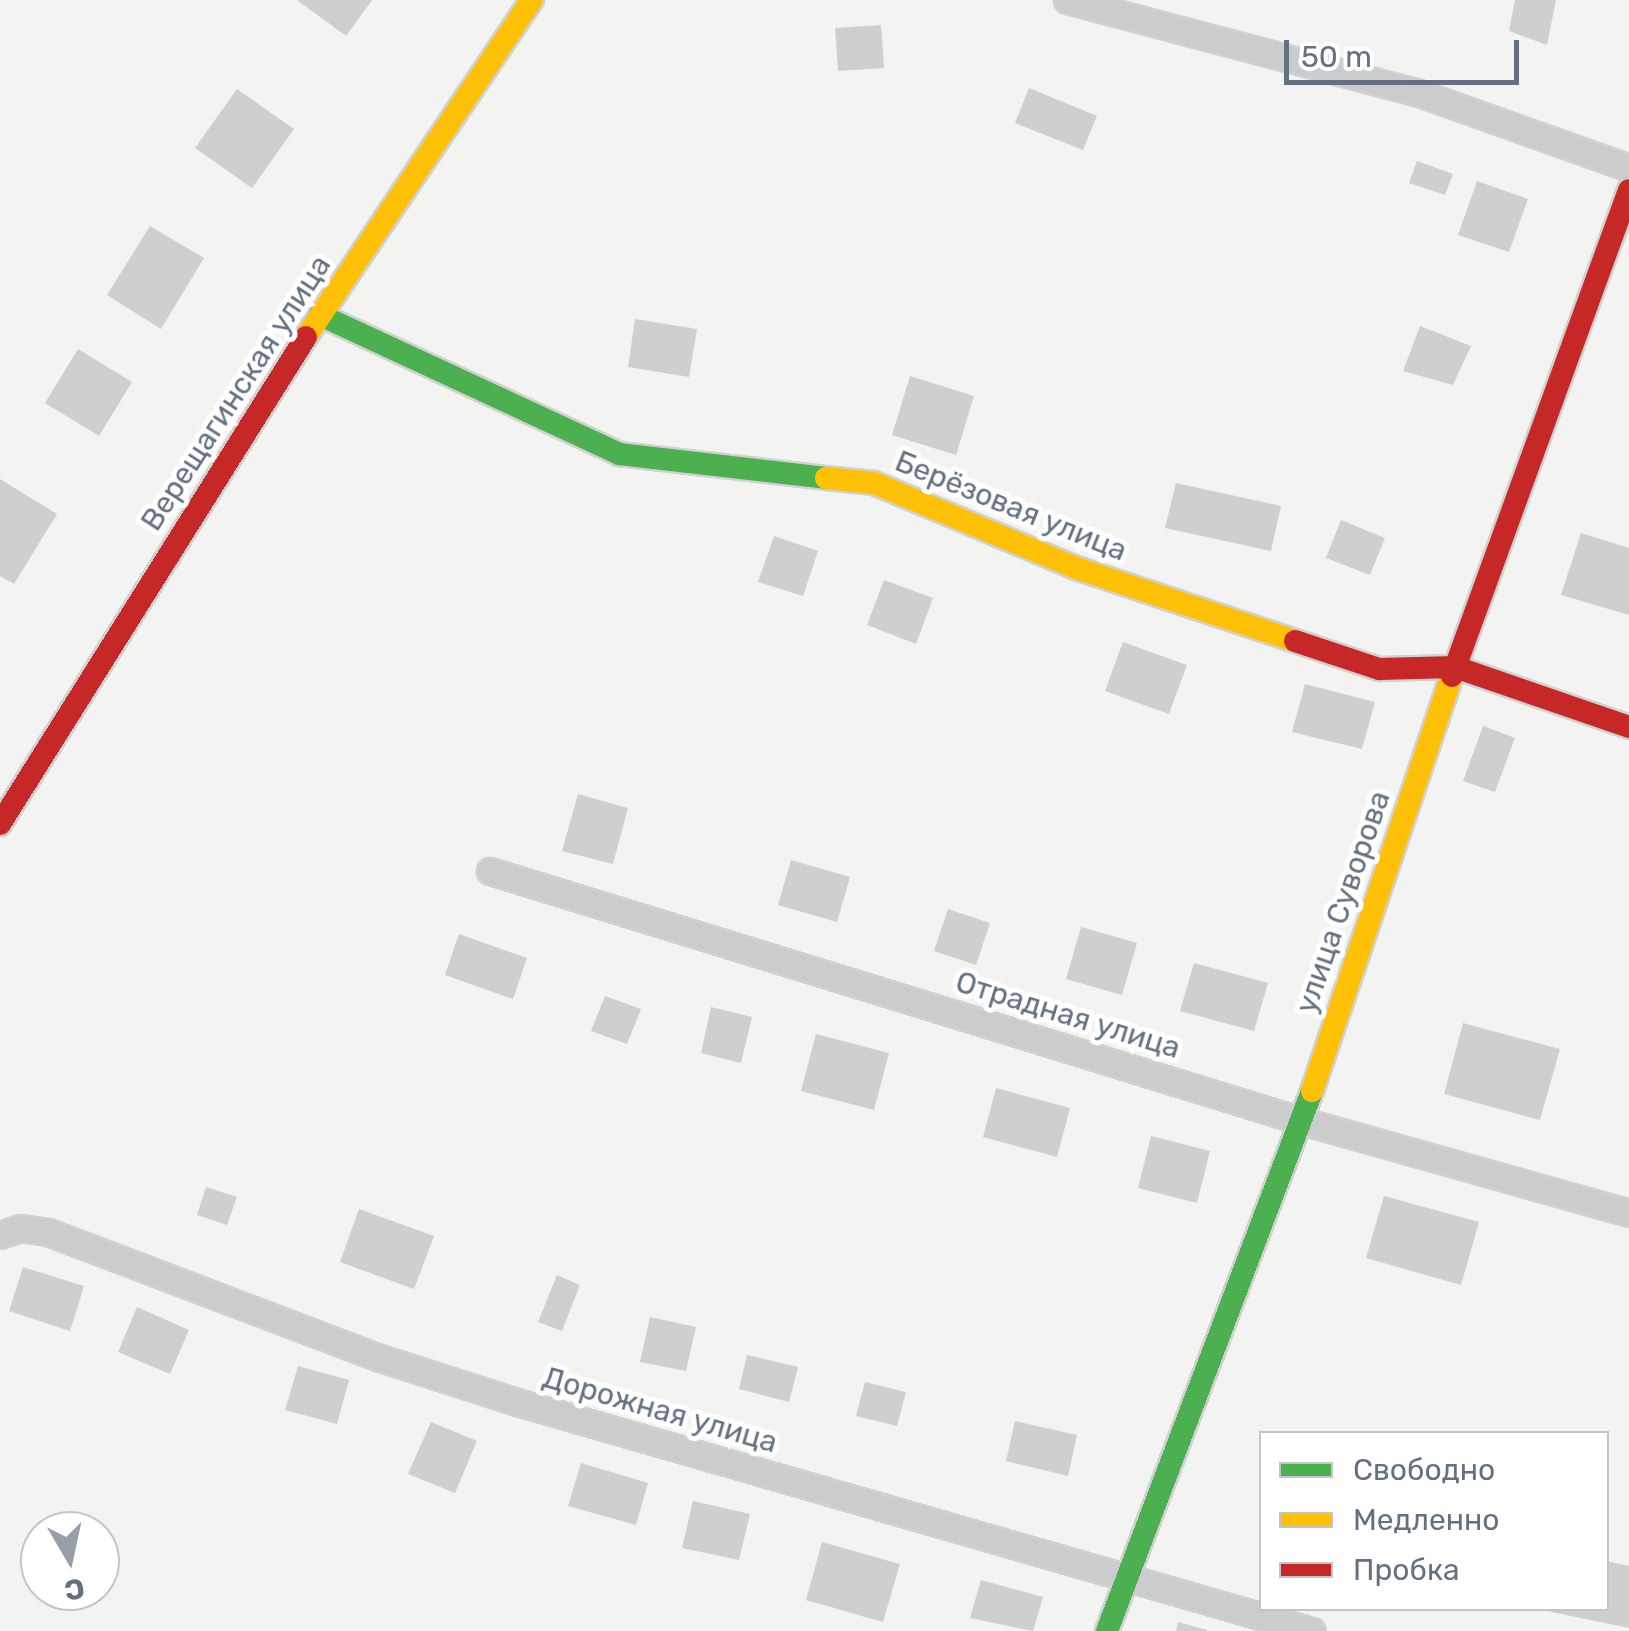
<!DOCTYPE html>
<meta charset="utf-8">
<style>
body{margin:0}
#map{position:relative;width:1629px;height:1631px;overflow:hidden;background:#f3f4f2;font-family:Rubik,sans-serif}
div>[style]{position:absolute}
.building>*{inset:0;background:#cecfcf}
.roads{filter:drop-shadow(2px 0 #d0d1d1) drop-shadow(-2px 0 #d0d1d1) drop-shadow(0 2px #d0d1d1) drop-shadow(0 -2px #d0d1d1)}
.street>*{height:25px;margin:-12.5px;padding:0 12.5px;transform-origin:12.5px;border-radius:12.5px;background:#cbcccd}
.fast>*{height:22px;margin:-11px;padding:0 11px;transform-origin:11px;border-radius:11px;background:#4caf50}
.slow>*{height:22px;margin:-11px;padding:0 11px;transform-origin:11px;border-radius:11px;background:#ffc107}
.jam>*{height:22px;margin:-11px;padding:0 11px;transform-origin:11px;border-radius:11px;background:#c62828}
span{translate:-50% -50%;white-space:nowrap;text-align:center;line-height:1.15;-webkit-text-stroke:10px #fff;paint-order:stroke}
.street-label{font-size:30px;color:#647181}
.legend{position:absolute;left:1259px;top:1431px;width:350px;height:180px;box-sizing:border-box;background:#fff;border:2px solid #c1c6cd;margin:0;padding:12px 18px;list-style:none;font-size:30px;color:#647181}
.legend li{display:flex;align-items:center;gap:20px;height:50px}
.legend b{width:50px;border:2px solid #c1c6cd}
.north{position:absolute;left:20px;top:1511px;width:100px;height:100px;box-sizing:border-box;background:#fff;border:2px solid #c1c6cd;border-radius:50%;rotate:171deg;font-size:28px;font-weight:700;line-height:40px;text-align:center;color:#647181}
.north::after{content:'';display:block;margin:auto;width:35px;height:45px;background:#969fa9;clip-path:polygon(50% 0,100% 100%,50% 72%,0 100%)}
.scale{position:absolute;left:1284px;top:40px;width:235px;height:45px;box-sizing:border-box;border:5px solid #647181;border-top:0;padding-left:12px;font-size:30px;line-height:35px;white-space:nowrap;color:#647181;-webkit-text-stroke:8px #fff;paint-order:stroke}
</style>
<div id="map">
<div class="building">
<i style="clip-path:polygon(297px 0,372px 0,346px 36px)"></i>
<i style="clip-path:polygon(1515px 0,1556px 0,1547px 45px,1509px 31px)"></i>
<i style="clip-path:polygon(881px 25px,884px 68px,838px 71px,835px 28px)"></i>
<i style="clip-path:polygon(1029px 88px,1097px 116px,1083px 150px,1015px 123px)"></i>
<i style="clip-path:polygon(237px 89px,294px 129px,252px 188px,195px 148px)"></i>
<i style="clip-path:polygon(1417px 161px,1453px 174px,1445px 195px,1409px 183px)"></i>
<i style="clip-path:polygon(1477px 181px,1528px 199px,1509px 252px,1458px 235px)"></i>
<i style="clip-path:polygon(150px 226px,204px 258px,161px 329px,107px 295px)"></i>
<i style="clip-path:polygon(635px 319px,697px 329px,689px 377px,628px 367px)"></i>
<i style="clip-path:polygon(1420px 326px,1471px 346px,1453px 385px,1403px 371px)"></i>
<i style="clip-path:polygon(78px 349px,132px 382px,99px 436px,45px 403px)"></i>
<i style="clip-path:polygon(910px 376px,974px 396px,956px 455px,892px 435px)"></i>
<i style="clip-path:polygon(0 479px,57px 514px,14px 584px,0 576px)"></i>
<i style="clip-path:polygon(1176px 483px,1281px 506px,1271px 551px,1165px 528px)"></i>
<i style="clip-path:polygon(1341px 520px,1385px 538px,1370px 575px,1326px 558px)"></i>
<i style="clip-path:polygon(1581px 533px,1629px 548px,1629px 615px,1561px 595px)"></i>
<i style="clip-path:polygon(774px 536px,818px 551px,803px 596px,758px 582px)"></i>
<i style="clip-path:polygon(884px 580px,933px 598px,916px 644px,867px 625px)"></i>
<i style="clip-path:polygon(1123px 642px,1187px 665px,1169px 714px,1105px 691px)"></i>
<i style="clip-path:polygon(1305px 684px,1375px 702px,1362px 749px,1292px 732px)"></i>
<i style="clip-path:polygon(1483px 726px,1515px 738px,1495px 792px,1463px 781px)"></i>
<i style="clip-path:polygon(578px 794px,628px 808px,613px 864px,562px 851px)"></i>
<i style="clip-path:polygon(791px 860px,850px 877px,837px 922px,778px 905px)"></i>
<i style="clip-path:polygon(948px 909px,990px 923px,976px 965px,934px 951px)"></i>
<i style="clip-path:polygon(1081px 927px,1137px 943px,1122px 995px,1066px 979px)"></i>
<i style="clip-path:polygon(459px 934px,527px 958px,513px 999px,445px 975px)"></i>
<i style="clip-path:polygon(1194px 963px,1268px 983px,1254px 1031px,1180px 1011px)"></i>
<i style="clip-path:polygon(605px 996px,641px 1009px,627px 1044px,591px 1031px)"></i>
<i style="clip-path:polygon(711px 1007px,752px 1017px,741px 1063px,701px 1053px)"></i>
<i style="clip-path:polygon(1463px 1023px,1560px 1049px,1540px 1120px,1444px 1094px)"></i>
<i style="clip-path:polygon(816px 1034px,889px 1053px,874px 1110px,801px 1091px)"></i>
<i style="clip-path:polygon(996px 1088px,1070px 1108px,1057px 1157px,983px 1137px)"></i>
<i style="clip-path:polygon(1151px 1136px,1210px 1151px,1197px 1203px,1138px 1188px)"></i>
<i style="clip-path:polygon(206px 1187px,237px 1197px,227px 1225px,197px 1215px)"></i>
<i style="clip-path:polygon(1384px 1196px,1479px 1222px,1461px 1285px,1366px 1258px)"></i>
<i style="clip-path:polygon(359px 1209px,434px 1236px,414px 1289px,340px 1262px)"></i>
<i style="clip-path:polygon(23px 1267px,84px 1286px,70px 1331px,9px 1311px)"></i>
<i style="clip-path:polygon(557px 1275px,580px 1285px,562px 1331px,538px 1322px)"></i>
<i style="clip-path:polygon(137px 1307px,189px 1330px,170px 1374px,118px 1352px)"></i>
<i style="clip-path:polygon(650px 1317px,696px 1327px,686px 1371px,640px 1362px)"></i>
<i style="clip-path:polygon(747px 1355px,798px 1367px,789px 1402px,739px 1389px)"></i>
<i style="clip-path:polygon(298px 1366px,349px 1380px,337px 1424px,285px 1410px)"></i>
<i style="clip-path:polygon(865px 1382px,906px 1392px,897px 1426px,856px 1416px)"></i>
<i style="clip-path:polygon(1015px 1421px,1077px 1435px,1068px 1476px,1006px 1461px)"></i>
<i style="clip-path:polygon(431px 1422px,477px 1441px,455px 1493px,408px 1474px)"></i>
<i style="clip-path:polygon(581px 1463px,648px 1483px,636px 1525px,568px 1506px)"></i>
<i style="clip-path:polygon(693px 1501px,750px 1514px,739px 1560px,682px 1548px)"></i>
<i style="clip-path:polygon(822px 1542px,900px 1564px,883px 1622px,806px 1600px)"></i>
<i style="clip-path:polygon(1606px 1561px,1629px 1566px,1629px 1628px,1542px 1610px,1606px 1608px)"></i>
<i style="clip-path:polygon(981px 1580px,1043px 1597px,1033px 1631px,970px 1618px)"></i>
<i style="clip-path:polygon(1178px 1622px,1207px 1630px,1207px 1631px,1176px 1631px)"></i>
</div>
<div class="roads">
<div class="street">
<i style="left:1067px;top:0;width:361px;rotate:14.8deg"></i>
<i style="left:1416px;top:92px;width:226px;rotate:19.6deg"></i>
<i style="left:490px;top:871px;width:850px;rotate:17.11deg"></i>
<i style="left:1302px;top:1121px;width:340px;rotate:15.7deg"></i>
<i style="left:0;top:1235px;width:21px;rotate:-19deg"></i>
<i style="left:20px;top:1228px;width:28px;rotate:8deg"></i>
<i style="left:48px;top:1232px;width:355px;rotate:20.8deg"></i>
<i style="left:380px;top:1358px;width:144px;rotate:17.8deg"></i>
<i style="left:517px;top:1402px;width:827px;rotate:16.07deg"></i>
</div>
<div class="fast">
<i style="left:320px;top:315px;width:330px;rotate:24.9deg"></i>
<i style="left:619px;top:454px;width:208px;rotate:6.6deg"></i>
<i style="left:1107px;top:1631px;width:578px;rotate:-69.21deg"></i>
</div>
<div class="slow">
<i style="left:306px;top:337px;width:406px;rotate:-56.2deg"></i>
<i style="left:826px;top:478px;width:48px;rotate:5.9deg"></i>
<i style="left:874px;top:483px;width:219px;rotate:22.8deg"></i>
<i style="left:1076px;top:568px;width:231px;rotate:18.4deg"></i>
<i style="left:1312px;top:1091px;width:438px;rotate:-71.4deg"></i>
</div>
<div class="jam">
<i style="left:1295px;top:641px;width:89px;rotate:18.4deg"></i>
<i style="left:1379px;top:669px;width:76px;rotate:-1.5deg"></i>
<i style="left:1455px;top:667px;width:184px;rotate:19deg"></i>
<i style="left:1452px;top:676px;width:517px;rotate:-69.99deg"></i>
<i style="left:0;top:824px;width:575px;rotate:-57.86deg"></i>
</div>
</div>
<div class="street-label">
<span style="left:236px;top:393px;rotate:-57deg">Верещагинская улица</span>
<span style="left:1011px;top:506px;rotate:22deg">Берёзовая улица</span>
<span style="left:1343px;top:902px;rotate:-71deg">улица Суворова</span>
<span style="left:1068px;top:1015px;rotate:17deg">Отрадная улица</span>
<span style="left:660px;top:1410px;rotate:16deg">Дорожная улица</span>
</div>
<ul class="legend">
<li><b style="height:12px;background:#4caf50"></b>Свободно</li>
<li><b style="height:12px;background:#ffc107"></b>Медленно</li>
<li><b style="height:12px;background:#c62828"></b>Пробка</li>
</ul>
<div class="north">С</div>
<div class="scale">50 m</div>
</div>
